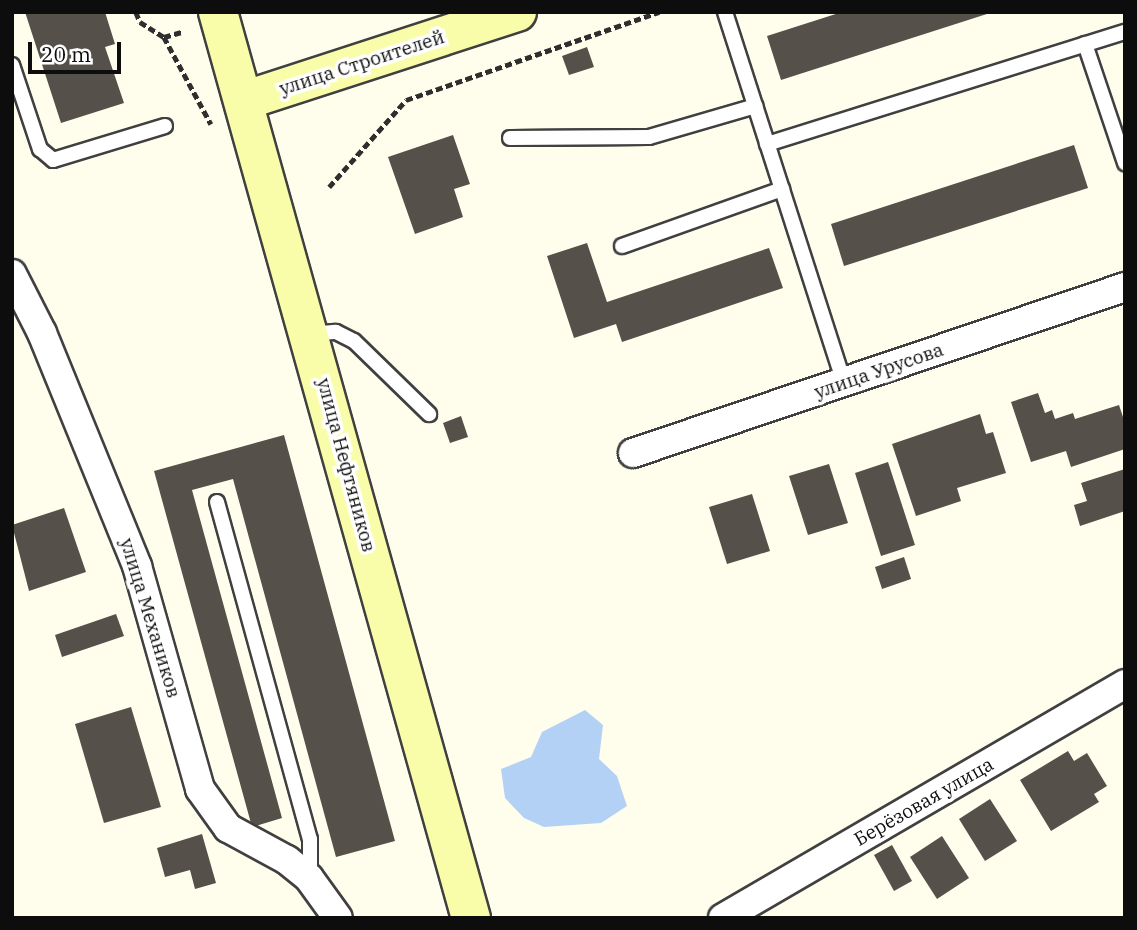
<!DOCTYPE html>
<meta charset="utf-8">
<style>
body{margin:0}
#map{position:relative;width:1137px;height:930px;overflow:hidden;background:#fffeed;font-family:"IBM Plex Serif",serif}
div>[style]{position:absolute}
.water>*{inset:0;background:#b3d1f5}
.building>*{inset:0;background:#55504a}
.path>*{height:4.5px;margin-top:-2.25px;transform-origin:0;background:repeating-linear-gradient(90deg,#2f2f2f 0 7px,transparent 0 10.5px)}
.roads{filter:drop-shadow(2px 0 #404040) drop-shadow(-2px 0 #404040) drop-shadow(0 2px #404040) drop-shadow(0 -2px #404040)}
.lane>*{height:14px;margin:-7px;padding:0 7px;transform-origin:7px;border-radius:7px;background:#fff}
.street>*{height:28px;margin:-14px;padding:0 14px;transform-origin:14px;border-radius:14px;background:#fff}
.secondary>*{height:38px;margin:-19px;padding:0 19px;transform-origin:19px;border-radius:19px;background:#f9fdaa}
span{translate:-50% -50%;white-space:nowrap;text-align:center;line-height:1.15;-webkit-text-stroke:7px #fff;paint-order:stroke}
.street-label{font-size:19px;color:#0d0d0d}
.frame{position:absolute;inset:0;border:14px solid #0d0d0d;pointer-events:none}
.scale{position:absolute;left:28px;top:42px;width:93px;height:32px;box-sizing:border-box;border:4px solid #0d0d0d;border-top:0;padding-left:9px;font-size:21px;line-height:24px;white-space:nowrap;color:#0d0d0d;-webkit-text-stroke:5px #fff;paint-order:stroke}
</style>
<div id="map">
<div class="water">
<i style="clip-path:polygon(585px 710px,603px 725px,599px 759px,617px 776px,627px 806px,601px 823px,544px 827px,524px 818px,505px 798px,501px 769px,531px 757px,542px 732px)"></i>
</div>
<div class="building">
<i style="clip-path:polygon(25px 12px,105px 12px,115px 44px,105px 47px,124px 103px,61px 123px)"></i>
<i style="clip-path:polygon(842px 12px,990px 12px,990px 13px,781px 80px,767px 36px)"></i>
<i style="clip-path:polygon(587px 47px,594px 67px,569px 75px,562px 56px)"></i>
<i style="clip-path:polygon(453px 135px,470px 184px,454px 189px,463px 217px,415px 234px,388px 157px)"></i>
<i style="clip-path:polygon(1074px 145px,1088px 188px,844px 266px,831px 224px)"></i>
<i style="clip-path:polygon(587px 243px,607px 302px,769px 248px,783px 288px,622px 342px,616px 324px,574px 338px,547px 256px)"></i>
<i style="clip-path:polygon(1038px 393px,1045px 413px,1052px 410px,1055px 419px,1073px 413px,1075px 419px,1119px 405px,1125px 423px,1125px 449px,1071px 467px,1066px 451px,1031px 462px,1011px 402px)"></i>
<i style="clip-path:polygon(980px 414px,986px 434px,993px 432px,1006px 473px,957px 488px,961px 501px,916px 516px,892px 444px)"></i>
<i style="clip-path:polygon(461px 416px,468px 437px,450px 443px,443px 423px)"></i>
<i style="clip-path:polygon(284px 435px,395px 841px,336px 857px,233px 479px,192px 490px,282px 818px,252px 827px,154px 471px)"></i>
<i style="clip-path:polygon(888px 462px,915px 545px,881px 556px,855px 473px)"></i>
<i style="clip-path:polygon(829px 464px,848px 523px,808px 535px,789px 476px)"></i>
<i style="clip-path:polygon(1125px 469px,1125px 511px,1080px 526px,1074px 505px,1087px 501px,1081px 483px)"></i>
<i style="clip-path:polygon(752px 494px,770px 551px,727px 564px,709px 507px)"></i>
<i style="clip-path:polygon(64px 508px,86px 572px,29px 591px,12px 525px)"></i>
<i style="clip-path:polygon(904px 557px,911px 579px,882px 589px,875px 567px)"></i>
<i style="clip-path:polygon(116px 614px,124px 636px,62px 657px,55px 635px)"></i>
<i style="clip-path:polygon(131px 707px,161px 807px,104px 823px,75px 724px)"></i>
<i style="clip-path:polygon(1068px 751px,1074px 761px,1087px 753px,1107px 786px,1094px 794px,1099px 802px,1051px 831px,1020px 780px)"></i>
<i style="clip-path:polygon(990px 799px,1017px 841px,985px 861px,959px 819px)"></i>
<i style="clip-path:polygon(202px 834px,216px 883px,195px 889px,190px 870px,165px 877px,157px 848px)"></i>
<i style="clip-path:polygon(942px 836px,969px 878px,937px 899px,910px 857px)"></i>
<i style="clip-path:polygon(892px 845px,912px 881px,894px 891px,874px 855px)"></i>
</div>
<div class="path">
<i style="left:136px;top:12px;width:11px;rotate:68deg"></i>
<i style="left:140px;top:22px;width:28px;rotate:32deg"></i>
<i style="left:164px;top:37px;width:19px;rotate:-16deg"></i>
<i style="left:164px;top:37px;width:99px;rotate:61.6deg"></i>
<i style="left:329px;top:187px;width:116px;rotate:-48.5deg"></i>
<i style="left:406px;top:100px;width:268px;rotate:-19.2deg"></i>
</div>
<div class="roads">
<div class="lane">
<i style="left:725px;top:12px;width:390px;rotate:72.2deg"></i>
<i style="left:1085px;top:44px;width:126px;rotate:71.4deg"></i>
<i style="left:12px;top:65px;width:89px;rotate:71.6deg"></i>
<i style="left:40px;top:149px;width:17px;rotate:40deg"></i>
<i style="left:53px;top:160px;width:117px;rotate:-16.9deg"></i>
<i style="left:510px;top:138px;width:139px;rotate:-0.4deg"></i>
<i style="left:649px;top:137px;width:111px;rotate:-16.2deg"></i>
<i style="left:767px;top:144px;width:375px;rotate:-17.4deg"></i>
<i style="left:622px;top:246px;width:170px;rotate:-19.6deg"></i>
<i style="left:311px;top:334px;width:25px;rotate:-5deg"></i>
<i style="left:336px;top:332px;width:20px;rotate:27deg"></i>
<i style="left:354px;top:341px;width:105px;rotate:44.2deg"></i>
<i style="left:217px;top:502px;width:350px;rotate:74.6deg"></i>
<i style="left:310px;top:839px;width:38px;rotate:90deg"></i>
</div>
<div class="street">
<i style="left:12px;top:274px;width:66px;rotate:63deg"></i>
<i style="left:42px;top:333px;width:252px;rotate:67.8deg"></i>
<i style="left:137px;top:566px;width:232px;rotate:74.2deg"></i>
<i style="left:200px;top:789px;width:48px;rotate:54.3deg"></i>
<i style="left:228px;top:828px;width:67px;rotate:28.5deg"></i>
<i style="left:287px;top:860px;width:28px;rotate:39deg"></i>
<i style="left:309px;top:878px;width:49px;rotate:54.1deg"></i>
<i style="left:633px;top:453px;width:519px;rotate:-18.64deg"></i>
<i style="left:723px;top:918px;width:465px;rotate:-30.2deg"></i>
</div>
<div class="secondary">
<i style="left:218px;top:12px;width:941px;rotate:74.4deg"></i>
<i style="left:246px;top:100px;width:285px;rotate:-18deg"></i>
</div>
</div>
<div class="street-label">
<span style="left:362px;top:63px;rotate:-18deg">улица Строителей</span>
<span style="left:879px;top:371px;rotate:-19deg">улица Урусова</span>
<span style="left:346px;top:465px;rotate:75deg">улица Нефтяников</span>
<span style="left:150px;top:618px;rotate:73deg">улица Механиков</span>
<span style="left:924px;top:802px;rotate:-30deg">Берёзовая улица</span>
</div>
<div class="frame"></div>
<div class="scale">20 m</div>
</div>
